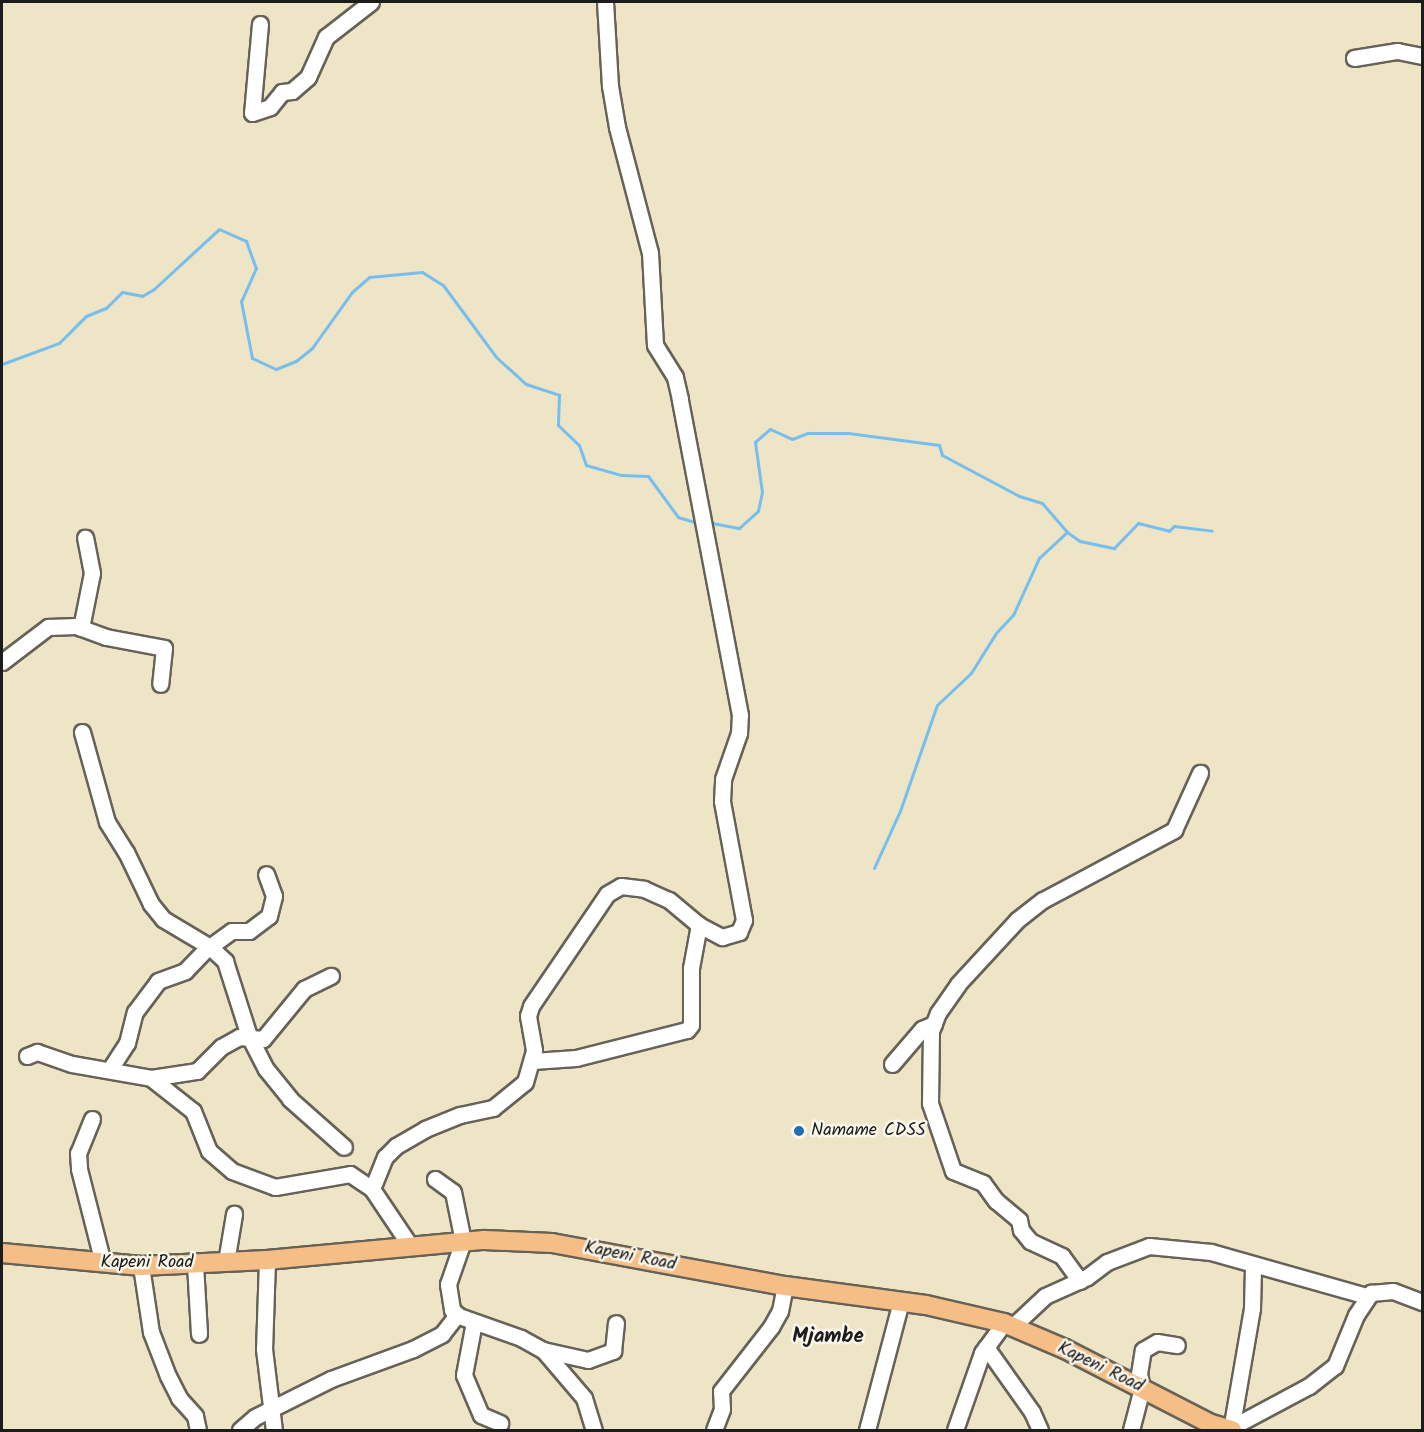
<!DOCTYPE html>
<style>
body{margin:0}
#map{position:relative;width:1424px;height:1432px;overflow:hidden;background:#eee4c6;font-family:Kalam,sans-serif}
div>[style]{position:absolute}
.stream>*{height:3px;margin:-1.5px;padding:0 1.5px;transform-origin:1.5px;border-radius:1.5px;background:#76beee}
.roads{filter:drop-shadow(2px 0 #666258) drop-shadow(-2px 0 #666258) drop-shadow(0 2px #666258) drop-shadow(0 -2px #666258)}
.minor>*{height:15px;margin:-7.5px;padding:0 7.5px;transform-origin:7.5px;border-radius:7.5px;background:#fff}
.major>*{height:18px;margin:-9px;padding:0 9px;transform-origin:9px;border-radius:9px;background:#f6be87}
.dots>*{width:16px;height:16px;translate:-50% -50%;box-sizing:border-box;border:3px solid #fbf7ec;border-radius:50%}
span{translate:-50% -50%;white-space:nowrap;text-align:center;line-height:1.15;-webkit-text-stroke:5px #fbf7ec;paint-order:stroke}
.poi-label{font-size:18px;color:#1c1c1c}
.left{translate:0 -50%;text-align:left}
.street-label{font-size:18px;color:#1c1c1c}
.quarter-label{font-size:21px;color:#1c1c1c;font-weight:700}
.frame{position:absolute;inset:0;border:3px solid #1c1c1c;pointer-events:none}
</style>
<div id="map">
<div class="stream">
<i style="left:2px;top:364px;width:61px;rotate:-20.2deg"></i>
<i style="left:59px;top:343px;width:38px;rotate:-45deg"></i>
<i style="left:86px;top:316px;width:22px;rotate:-22deg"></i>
<i style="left:106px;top:308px;width:23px;rotate:-45deg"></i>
<i style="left:122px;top:292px;width:20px;rotate:11deg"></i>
<i style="left:142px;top:296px;width:14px;rotate:-30deg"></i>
<i style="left:154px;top:289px;width:88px;rotate:-42.7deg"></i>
<i style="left:219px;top:229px;width:30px;rotate:24deg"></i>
<i style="left:246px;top:241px;width:29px;rotate:70deg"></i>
<i style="left:256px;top:268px;width:36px;rotate:114deg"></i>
<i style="left:241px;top:301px;width:58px;rotate:79.1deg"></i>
<i style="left:252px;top:358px;width:26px;rotate:25deg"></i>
<i style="left:276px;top:369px;width:22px;rotate:-22deg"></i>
<i style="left:296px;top:361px;width:21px;rotate:-39deg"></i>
<i style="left:312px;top:348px;width:69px;rotate:-54.5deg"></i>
<i style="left:352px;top:292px;width:23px;rotate:-41deg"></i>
<i style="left:369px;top:277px;width:53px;rotate:-5.4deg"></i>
<i style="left:422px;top:272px;width:25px;rotate:32deg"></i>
<i style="left:443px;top:285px;width:89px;rotate:53.6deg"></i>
<i style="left:496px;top:357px;width:40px;rotate:42deg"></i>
<i style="left:526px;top:384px;width:35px;rotate:18deg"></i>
<i style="left:559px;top:395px;width:30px;rotate:92deg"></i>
<i style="left:558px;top:425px;width:29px;rotate:44deg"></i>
<i style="left:579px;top:445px;width:21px;rotate:71deg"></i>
<i style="left:586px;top:465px;width:36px;rotate:16deg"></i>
<i style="left:621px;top:475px;width:27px;rotate:2deg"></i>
<i style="left:648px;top:476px;width:51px;rotate:53.8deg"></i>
<i style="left:678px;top:517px;width:21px;rotate:17deg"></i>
<i style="left:707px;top:522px;width:33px;rotate:11deg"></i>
<i style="left:739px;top:528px;width:25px;rotate:-42deg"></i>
<i style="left:758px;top:511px;width:19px;rotate:-78deg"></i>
<i style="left:762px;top:492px;width:50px;rotate:-98deg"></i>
<i style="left:755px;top:442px;width:20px;rotate:-41deg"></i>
<i style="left:770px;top:429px;width:24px;rotate:24deg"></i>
<i style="left:792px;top:439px;width:17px;rotate:-21deg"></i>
<i style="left:808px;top:433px;width:40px"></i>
<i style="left:848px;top:433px;width:92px;rotate:7.5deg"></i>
<i style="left:939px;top:445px;width:10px;rotate:73deg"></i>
<i style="left:942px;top:455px;width:87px;rotate:28deg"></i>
<i style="left:1019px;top:496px;width:24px;rotate:17deg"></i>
<i style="left:1042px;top:503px;width:38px;rotate:49deg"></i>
<i style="left:874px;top:868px;width:63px;rotate:-65.5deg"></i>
<i style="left:900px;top:811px;width:112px;rotate:-70.8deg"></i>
<i style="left:937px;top:705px;width:47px;rotate:-43.3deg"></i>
<i style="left:971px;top:673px;width:47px;rotate:-58deg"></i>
<i style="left:996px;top:633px;width:25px;rotate:-47deg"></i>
<i style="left:1013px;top:615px;width:63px;rotate:-65.5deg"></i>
<i style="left:1039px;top:558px;width:38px;rotate:-43deg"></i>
<i style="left:1067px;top:532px;width:16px;rotate:35deg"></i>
<i style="left:1080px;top:541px;width:35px;rotate:12deg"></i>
<i style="left:1114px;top:548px;width:35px;rotate:-46deg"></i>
<i style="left:1138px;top:523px;width:32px;rotate:14deg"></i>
<i style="left:1169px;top:531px;width:7px;rotate:-45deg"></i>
<i style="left:1174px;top:526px;width:38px;rotate:7deg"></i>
</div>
<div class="roads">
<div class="minor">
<i style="left:260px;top:24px;width:89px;rotate:95.1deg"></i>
<i style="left:252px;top:113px;width:19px;rotate:-18deg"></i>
<i style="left:270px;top:107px;width:19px;rotate:-51deg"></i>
<i style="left:282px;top:92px;width:10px;rotate:-6deg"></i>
<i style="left:292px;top:91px;width:21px;rotate:-41deg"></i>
<i style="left:308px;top:77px;width:44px;rotate:-65.8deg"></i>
<i style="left:326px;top:37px;width:57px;rotate:-37.9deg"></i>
<i style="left:1354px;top:58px;width:44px;rotate:-9.2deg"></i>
<i style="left:1397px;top:51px;width:25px;rotate:11deg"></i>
<i style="left:81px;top:628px;width:56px;rotate:-78.7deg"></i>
<i style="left:92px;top:573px;width:36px;rotate:-101deg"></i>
<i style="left:2px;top:662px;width:58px;rotate:-37.3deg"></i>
<i style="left:48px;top:627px;width:28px;rotate:-2deg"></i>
<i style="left:76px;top:626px;width:32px;rotate:20deg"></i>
<i style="left:106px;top:637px;width:59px;rotate:10.7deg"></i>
<i style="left:164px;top:648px;width:36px;rotate:96deg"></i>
<i style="left:82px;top:732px;width:93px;rotate:74.5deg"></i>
<i style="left:107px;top:822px;width:36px;rotate:58deg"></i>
<i style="left:126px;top:852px;width:58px;rotate:64.3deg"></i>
<i style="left:151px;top:904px;width:19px;rotate:51deg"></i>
<i style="left:163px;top:919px;width:55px;rotate:30.8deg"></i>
<i style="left:210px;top:947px;width:21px;rotate:43deg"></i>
<i style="left:225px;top:961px;width:79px;rotate:72.3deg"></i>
<i style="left:249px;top:1036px;width:37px;rotate:63deg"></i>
<i style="left:266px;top:1069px;width:38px;rotate:51deg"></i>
<i style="left:290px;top:1099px;width:72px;rotate:41.6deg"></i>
<i style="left:27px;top:1056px;width:11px;rotate:-22deg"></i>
<i style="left:37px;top:1052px;width:37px;rotate:19deg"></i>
<i style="left:72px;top:1064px;width:80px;rotate:10deg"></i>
<i style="left:151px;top:1078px;width:47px;rotate:-8.7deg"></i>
<i style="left:197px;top:1071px;width:34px;rotate:-45deg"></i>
<i style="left:221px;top:1047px;width:21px;rotate:-29deg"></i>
<i style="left:239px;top:1037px;width:24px;rotate:5deg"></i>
<i style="left:263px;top:1039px;width:65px;rotate:-50.6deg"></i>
<i style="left:304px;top:989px;width:30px;rotate:-26deg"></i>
<i style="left:533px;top:1061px;width:43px;rotate:-4deg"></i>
<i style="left:576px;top:1058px;width:114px;rotate:-14.2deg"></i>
<i style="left:687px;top:1030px;width:6px;rotate:-51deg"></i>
<i style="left:691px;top:1025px;width:57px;rotate:-90deg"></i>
<i style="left:691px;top:968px;width:44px;rotate:-79.5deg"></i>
<i style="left:892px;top:1064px;width:46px;rotate:-49.4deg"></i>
<i style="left:922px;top:1029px;width:13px;rotate:-23deg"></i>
<i style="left:110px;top:1069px;width:31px;rotate:-57deg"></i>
<i style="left:127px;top:1043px;width:32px;rotate:-76deg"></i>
<i style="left:135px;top:1012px;width:39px;rotate:-53deg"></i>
<i style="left:158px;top:981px;width:29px;rotate:-20deg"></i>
<i style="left:185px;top:971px;width:28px;rotate:-46deg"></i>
<i style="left:204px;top:951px;width:34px;rotate:-36deg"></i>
<i style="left:232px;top:931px;width:17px"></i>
<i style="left:249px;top:931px;width:25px;rotate:-37deg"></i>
<i style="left:269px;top:916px;width:21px;rotate:-76deg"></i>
<i style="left:274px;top:896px;width:23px;rotate:-110deg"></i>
<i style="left:151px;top:1078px;width:53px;rotate:38.2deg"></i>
<i style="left:193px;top:1111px;width:43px;rotate:68.2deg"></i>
<i style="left:209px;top:1151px;width:30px;rotate:41deg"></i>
<i style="left:232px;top:1171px;width:46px;rotate:20.4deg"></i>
<i style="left:275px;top:1187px;width:76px;rotate:-9.8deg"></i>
<i style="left:350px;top:1174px;width:27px;rotate:34deg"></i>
<i style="left:92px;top:1119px;width:37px;rotate:112deg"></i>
<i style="left:78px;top:1153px;width:16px;rotate:86deg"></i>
<i style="left:79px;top:1169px;width:97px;rotate:75.7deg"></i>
<i style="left:435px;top:1179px;width:22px;rotate:36deg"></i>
<i style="left:453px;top:1192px;width:50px;rotate:78.5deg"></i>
<i style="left:463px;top:1241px;width:46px;rotate:109.2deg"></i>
<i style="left:448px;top:1284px;width:26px;rotate:81deg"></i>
<i style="left:452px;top:1310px;width:9px;rotate:41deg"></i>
<i style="left:459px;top:1316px;width:66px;rotate:19.5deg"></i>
<i style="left:521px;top:1338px;width:25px;rotate:29deg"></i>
<i style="left:543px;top:1350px;width:63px;rotate:49.5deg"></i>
<i style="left:584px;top:1398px;width:34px;rotate:73deg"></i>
<i style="left:411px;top:1247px;width:70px;rotate:-123.9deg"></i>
<i style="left:372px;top:1189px;width:35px;rotate:-68deg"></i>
<i style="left:385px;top:1157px;width:16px;rotate:-45deg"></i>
<i style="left:396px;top:1146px;width:34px;rotate:-30deg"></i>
<i style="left:425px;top:1129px;width:38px;rotate:-22deg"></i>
<i style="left:460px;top:1115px;width:34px;rotate:-12deg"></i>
<i style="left:493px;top:1108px;width:41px;rotate:-39.1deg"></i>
<i style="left:525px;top:1082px;width:33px;rotate:-74deg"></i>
<i style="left:534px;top:1050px;width:35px;rotate:-100deg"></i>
<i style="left:528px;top:1016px;width:10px;rotate:-73deg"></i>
<i style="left:531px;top:1006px;width:135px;rotate:-55.8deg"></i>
<i style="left:607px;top:894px;width:16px;rotate:-30deg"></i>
<i style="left:621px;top:886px;width:23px;rotate:7deg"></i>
<i style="left:644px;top:889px;width:27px;rotate:24deg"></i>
<i style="left:669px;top:900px;width:39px;rotate:40deg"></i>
<i style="left:699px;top:925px;width:26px;rotate:28deg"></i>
<i style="left:722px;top:937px;width:18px;rotate:-16deg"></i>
<i style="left:739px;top:932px;width:13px;rotate:-67deg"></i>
<i style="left:744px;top:920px;width:121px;rotate:-100.5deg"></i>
<i style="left:722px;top:801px;width:22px;rotate:-87deg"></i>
<i style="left:723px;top:779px;width:49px;rotate:-70.8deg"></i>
<i style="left:739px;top:733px;width:18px;rotate:-87deg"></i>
<i style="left:740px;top:715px;width:322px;rotate:-100.8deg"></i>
<i style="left:680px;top:399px;width:23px;rotate:-103deg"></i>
<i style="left:675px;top:377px;width:38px;rotate:-122deg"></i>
<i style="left:655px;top:345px;width:92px;rotate:-93.1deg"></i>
<i style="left:650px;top:253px;width:130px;rotate:-104.7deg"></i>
<i style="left:617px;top:127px;width:42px;rotate:-99.7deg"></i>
<i style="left:610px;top:86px;width:84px;rotate:-93.4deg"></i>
<i style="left:267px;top:1260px;width:89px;rotate:91.9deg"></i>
<i style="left:264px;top:1349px;width:82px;rotate:83deg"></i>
<i style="left:226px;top:1262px;width:49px;rotate:-80.5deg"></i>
<i style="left:195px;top:1264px;width:70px;rotate:86.7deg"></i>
<i style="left:141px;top:1266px;width:67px;rotate:81.4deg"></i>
<i style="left:151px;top:1332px;width:47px;rotate:68.9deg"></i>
<i style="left:168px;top:1376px;width:25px;rotate:63deg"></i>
<i style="left:179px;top:1398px;width:24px;rotate:48deg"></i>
<i style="left:195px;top:1416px;width:14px;rotate:78deg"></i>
<i style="left:1080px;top:1281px;width:31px;rotate:-126deg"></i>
<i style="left:1062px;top:1256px;width:35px;rotate:-155deg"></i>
<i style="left:1030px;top:1241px;width:14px;rotate:-129deg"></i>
<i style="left:1021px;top:1230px;width:10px;rotate:-101deg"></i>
<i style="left:1019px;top:1220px;width:30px;rotate:-140deg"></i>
<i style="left:996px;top:1201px;width:22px;rotate:-126deg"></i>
<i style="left:983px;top:1183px;width:32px;rotate:-158deg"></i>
<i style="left:953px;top:1171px;width:72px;rotate:-108.7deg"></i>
<i style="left:930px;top:1103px;width:72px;rotate:-89.2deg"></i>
<i style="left:931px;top:1031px;width:19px;rotate:-69deg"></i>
<i style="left:938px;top:1013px;width:35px;rotate:-55deg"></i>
<i style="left:958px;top:984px;width:87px;rotate:-47.3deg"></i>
<i style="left:1017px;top:920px;width:33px;rotate:-38deg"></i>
<i style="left:1043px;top:900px;width:149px;rotate:-28.1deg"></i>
<i style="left:1174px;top:830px;width:63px;rotate:-65.5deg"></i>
<i style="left:474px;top:1322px;width:54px;rotate:100.7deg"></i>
<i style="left:464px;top:1375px;width:43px;rotate:67deg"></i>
<i style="left:481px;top:1415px;width:21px;rotate:23deg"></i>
<i style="left:1012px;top:1327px;width:45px;rotate:-43.2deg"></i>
<i style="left:1045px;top:1296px;width:46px;rotate:-24.3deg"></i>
<i style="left:1087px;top:1277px;width:25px;rotate:-37deg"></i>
<i style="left:1107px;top:1262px;width:45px;rotate:-20.9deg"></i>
<i style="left:1149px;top:1246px;width:62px;rotate:5.5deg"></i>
<i style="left:1211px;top:1252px;width:162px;rotate:15.8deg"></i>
<i style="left:986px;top:1347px;width:80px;rotate:54.7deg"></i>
<i style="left:1032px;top:1412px;width:20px;rotate:66deg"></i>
<i style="left:543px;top:1350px;width:46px;rotate:12.5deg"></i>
<i style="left:588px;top:1360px;width:27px;rotate:-20deg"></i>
<i style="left:613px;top:1351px;width:28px;rotate:-84deg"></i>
<i style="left:1234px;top:1426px;width:85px;rotate:-28.1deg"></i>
<i style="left:1309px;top:1386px;width:33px;rotate:-38deg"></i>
<i style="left:1335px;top:1366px;width:55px;rotate:-67.6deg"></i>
<i style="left:1356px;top:1315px;width:27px;rotate:-56deg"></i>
<i style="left:1371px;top:1293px;width:22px;rotate:-5deg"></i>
<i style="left:1393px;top:1291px;width:31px;rotate:21deg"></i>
<i style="left:240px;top:1430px;width:20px;rotate:-41deg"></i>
<i style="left:255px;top:1417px;width:85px;rotate:-26.6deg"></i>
<i style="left:331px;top:1379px;width:87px;rotate:-20.1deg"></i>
<i style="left:413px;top:1349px;width:33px;rotate:-27deg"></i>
<i style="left:442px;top:1334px;width:24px;rotate:-52deg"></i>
<i style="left:714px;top:1430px;width:22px;rotate:-69deg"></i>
<i style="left:722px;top:1409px;width:18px;rotate:-93deg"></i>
<i style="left:721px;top:1391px;width:81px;rotate:-52deg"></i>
<i style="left:771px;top:1327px;width:18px;rotate:-61deg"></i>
<i style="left:780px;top:1311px;width:25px;rotate:-79deg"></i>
<i style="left:867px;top:1430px;width:133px;rotate:-75.2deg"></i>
<i style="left:955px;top:1430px;width:82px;rotate:-70.7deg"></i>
<i style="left:982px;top:1353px;width:37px;rotate:-54deg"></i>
<i style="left:1131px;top:1430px;width:43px;rotate:-75.3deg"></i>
<i style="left:1142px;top:1388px;width:14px;rotate:-102deg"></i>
<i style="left:1139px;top:1374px;width:24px;rotate:-81deg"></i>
<i style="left:1143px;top:1350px;width:16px;rotate:-30deg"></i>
<i style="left:1157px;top:1342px;width:20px;rotate:9deg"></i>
<i style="left:1231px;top:1430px;width:124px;rotate:-80.2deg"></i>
<i style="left:1252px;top:1308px;width:42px;rotate:-88.6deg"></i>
</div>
<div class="major">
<i style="left:2px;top:1253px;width:140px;rotate:5.3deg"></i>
<i style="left:141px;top:1266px;width:126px;rotate:-2.7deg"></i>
<i style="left:267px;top:1260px;width:218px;rotate:-5.3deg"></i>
<i style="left:484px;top:1240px;width:68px;rotate:2.5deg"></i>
<i style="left:552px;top:1243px;width:237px;rotate:10.5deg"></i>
<i style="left:785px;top:1286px;width:142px;rotate:7.7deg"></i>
<i style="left:926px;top:1305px;width:80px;rotate:13deg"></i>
<i style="left:1004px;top:1323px;width:66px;rotate:23.1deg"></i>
<i style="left:1065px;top:1349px;width:164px;rotate:27.2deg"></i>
<i style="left:1211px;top:1424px;width:22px;rotate:16deg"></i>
</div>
</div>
<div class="dots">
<i style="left:799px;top:1131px;background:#1f6fb2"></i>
</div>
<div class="poi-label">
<span class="left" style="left:811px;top:1131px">Namame CDSS</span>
</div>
<div class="street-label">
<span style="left:630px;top:1257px;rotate:11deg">Kapeni Road</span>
<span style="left:147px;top:1263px">Kapeni Road</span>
<span style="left:1100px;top:1368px;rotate:26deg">Kapeni Road</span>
</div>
<div class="quarter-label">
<span style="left:828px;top:1337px">Mjambe</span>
</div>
<div class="frame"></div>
</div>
